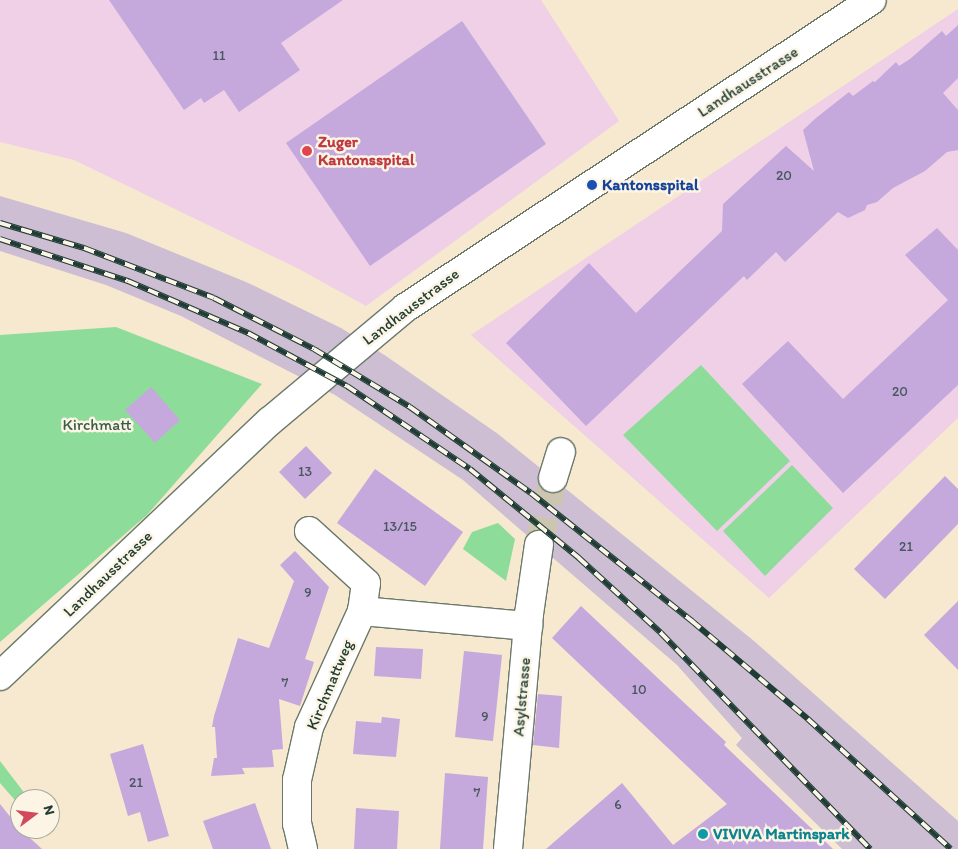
<!DOCTYPE html>
<style>
body{margin:0}
#map{position:relative;width:958px;height:849px;overflow:hidden;background:#f7e8d0;font-family:Itim,sans-serif}
div>[style]{position:absolute}
.built>*{inset:0;background:#efd0e7}
.industrial>*{inset:0;background:#cdbed3}
.green>*{inset:0;background:#8edc9a}
.building>*{inset:0;background:#c5a8dc}
.minor-tunnel>*{height:28px;margin-top:-14px;transform-origin:0;background:repeating-linear-gradient(90deg,#ccc6b1 0 28px,transparent 0 42px)}
.roads{filter:drop-shadow(1px 0 #6b796b) drop-shadow(-1px 0 #6b796b) drop-shadow(0 1px #6b796b) drop-shadow(0 -1px #6b796b)}
.minor>*{height:28px;margin:-14px;padding:0 14px;transform-origin:14px;border-radius:14px;background:#fff}
.rail>*{height:5.5px;margin-top:-2.75px;transform-origin:0;background:repeating-linear-gradient(90deg,#fcf5e5 0 11px,#1f3d34 0 22px);box-sizing:border-box;border-block:1px solid #1f3d34}
.dots>*{width:14px;height:14px;translate:-50% -50%;box-sizing:border-box;border:2px solid #fcf5e5;border-radius:50%}
span{translate:-50% -50%;white-space:nowrap;text-align:center;line-height:1.15;-webkit-text-stroke:5px #fcf5e5;paint-order:stroke}
.number-label{font-size:14px;color:#48585e}
.number-label span{-webkit-text-stroke-width:0}
.street-label{font-size:16px;color:#1f3d34}
.health-label{font-size:16px;color:#be3a42;font-weight:700}
.left{translate:0 -50%;text-align:left}
.transit-label{font-size:16px;color:#164399;font-weight:700}
.park-label{font-size:16px;color:#355d48}
.culture-label{font-size:16px;color:#0d838f;font-weight:700}
.north{position:absolute;left:10px;top:789px;width:50px;height:50px;box-sizing:border-box;background:#fcf5e5;border:1px solid #a4ab9e;border-radius:50%;rotate:75deg;font-size:14px;font-weight:700;line-height:20px;text-align:center;color:#1f3d34}
.north::after{content:'';display:block;margin:auto;width:18px;height:22px;background:#d1495b;clip-path:polygon(50% 0,100% 100%,50% 72%,0 100%)}
</style>
<div id="map">
<div class="built">
<i style="clip-path:polygon(0 0,541px 0,619px 121px,366px 306px,297px 268px,74px 160px,0 142px)"></i>
<i style="clip-path:polygon(958px 9px,958px 418px,769px 598px,471px 335px)"></i>
</div>
<div class="industrial">
<i style="clip-path:polygon(0 196px,126px 233px,246px 282px,341px 328px,386px 356px,498px 434px,754px 641px,958px 821px,958px 849px,842px 849px,736px 745px,742px 738px,677px 665px,463px 480px,335px 395px,181px 316px,106px 285px,0 251px)"></i>
</div>
<div class="green">
<i style="clip-path:polygon(116px 327px,262px 384px,147px 515px,0 642px,0 335px)"></i>
<i style="clip-path:polygon(701px 365px,790px 461px,717px 531px,623px 435px)"></i>
<i style="clip-path:polygon(792px 465px,833px 508px,765px 576px,723px 531px)"></i>
<i style="clip-path:polygon(498px 523px,515px 539px,506px 581px,463px 549px,472px 532px)"></i>
<i style="clip-path:polygon(0 761px,29px 799px,20px 799px,20px 806px,0 783px)"></i>
</div>
<div class="building">
<i style="clip-path:polygon(109px 0,343px 0,281px 43px,300px 70px,239px 112px,224px 90px,204px 103px,201px 98px,184px 110px)"></i>
<i style="clip-path:polygon(462px 21px,546px 144px,370px 266px,286px 143px)"></i>
<i style="clip-path:polygon(958px 25px,958px 78px,943px 93px,958px 110px,958px 150px,947px 152px,925px 171px,893px 188px,877px 202px,867px 205px,865px 210px,848px 218px,838px 212px,785px 262px,776px 252px,747px 280px,744px 276px,586px 426px,506px 343px,589px 263px,636px 313px,722px 231px,723px 204px,786px 146px,814px 171px,803px 130px,816px 118px,849px 92px,853px 96px,873px 81px,875px 82px,896px 62px,899px 66px,910px 59px,942px 31px,946px 36px)"></i>
<i style="clip-path:polygon(937px 228px,958px 250px,958px 385px,843px 493px,742px 384px,788px 341px,843px 399px,948px 300px,905px 255px)"></i>
<i style="clip-path:polygon(151px 387px,180px 420px,155px 443px,125px 410px)"></i>
<i style="clip-path:polygon(306px 446px,332px 473px,305px 499px,279px 472px)"></i>
<i style="clip-path:polygon(375px 469px,463px 532px,425px 586px,337px 523px)"></i>
<i style="clip-path:polygon(945px 476px,958px 489px,958px 524px,885px 599px,854px 569px)"></i>
<i style="clip-path:polygon(295px 551px,329px 587px,305px 659px,314px 662px,300px 706px,279px 699px,283px 749px,272px 750px,274px 767px,242px 768px,245px 774px,211px 776px,214px 758px,217px 758px,215px 727px,212px 727px,214px 716px,238px 638px,269px 648px,294px 581px,280px 565px)"></i>
<i style="clip-path:polygon(958px 601px,958px 670px,924px 635px)"></i>
<i style="clip-path:polygon(581px 606px,726px 742px,724px 745px,833px 849px,546px 849px,622px 783px,673px 845px,727px 804px,552px 638px)"></i>
<i style="clip-path:polygon(376px 647px,423px 649px,421px 679px,374px 676px)"></i>
<i style="clip-path:polygon(464px 651px,502px 655px,493px 741px,455px 737px)"></i>
<i style="clip-path:polygon(538px 694px,562px 696px,559px 748px,533px 745px)"></i>
<i style="clip-path:polygon(382px 717px,400px 719px,396px 757px,353px 754px,356px 721px,381px 723px)"></i>
<i style="clip-path:polygon(143px 744px,169px 836px,148px 842px,140px 812px,128px 816px,110px 754px)"></i>
<i style="clip-path:polygon(445px 773px,488px 777px,483px 849px,440px 849px)"></i>
<i style="clip-path:polygon(255px 803px,271px 849px,213px 849px,203px 821px)"></i>
<i style="clip-path:polygon(0 804px,20px 829px,42px 849px,0 849px)"></i>
<i style="clip-path:polygon(356px 808px,399px 811px,397px 849px,354px 849px)"></i>
</div>
<div class="minor-tunnel">
<i style="left:539px;top:545px;width:68px;rotate:-78.2deg"></i>
</div>
<div class="roads">
<div class="minor">
<i style="left:553px;top:478px;width:27px;rotate:-73deg"></i>
<i style="left:309px;top:531px;width:77px;rotate:42.4deg"></i>
<i style="left:366px;top:583px;width:28px;rotate:98deg"></i>
<i style="left:0;top:676px;width:371px;rotate:-43.4deg"></i>
<i style="left:270px;top:421px;width:176px;rotate:-39.9deg"></i>
<i style="left:405px;top:308px;width:559px;rotate:-33.41deg"></i>
<i style="left:303px;top:849px;width:26px;rotate:-103deg"></i>
<i style="left:297px;top:824px;width:44px;rotate:-90deg"></i>
<i style="left:297px;top:780px;width:54px;rotate:-77.2deg"></i>
<i style="left:309px;top:727px;width:128px;rotate:-65.4deg"></i>
<i style="left:362px;top:611px;width:167px;rotate:5.2deg"></i>
<i style="left:508px;top:849px;width:236px;rotate:-84.9deg"></i>
<i style="left:529px;top:614px;width:70px;rotate:-81.8deg"></i>
</div>
</div>
<div class="rail">
<i style="left:0;top:223px;width:88px;rotate:16.6deg"></i>
<i style="left:84px;top:248px;width:139px;rotate:21deg"></i>
<i style="left:214px;top:298px;width:112px;rotate:27deg"></i>
<i style="left:314px;top:349px;width:112px;rotate:31.1deg"></i>
<i style="left:410px;top:407px;width:148px;rotate:35.4deg"></i>
<i style="left:531px;top:493px;width:206px;rotate:38.5deg"></i>
<i style="left:692px;top:621px;width:152px;rotate:40.2deg"></i>
<i style="left:808px;top:719px;width:193px;rotate:42.3deg"></i>
<i style="left:0;top:239px;width:135px;rotate:18.2deg"></i>
<i style="left:128px;top:281px;width:131px;rotate:23.4deg"></i>
<i style="left:248px;top:333px;width:112px;rotate:28.2deg"></i>
<i style="left:347px;top:386px;width:148px;rotate:34deg"></i>
<i style="left:470px;top:469px;width:141px;rotate:39.2deg"></i>
<i style="left:579px;top:558px;width:111px;rotate:42.4deg"></i>
<i style="left:661px;top:633px;width:301px;rotate:45.9deg"></i>
</div>
<div class="dots">
<i style="left:307px;top:151px;background:#e0444e"></i>
<i style="left:592px;top:185px;background:#1a4fb4"></i>
<i style="left:703px;top:834px;background:#0f9aa8"></i>
</div>
<div class="number-label">
<span style="left:219px;top:56px">11</span>
<span style="left:784px;top:176px">20</span>
<span style="left:900px;top:392px">20</span>
<span style="left:305px;top:472px">13</span>
<span style="left:400px;top:527px">13/15</span>
<span style="left:906px;top:547px">21</span>
<span style="left:308px;top:593px">9</span>
<span style="left:285px;top:683px">7</span>
<span style="left:639px;top:690px">10</span>
<span style="left:485px;top:717px">9</span>
<span style="left:136px;top:783px">21</span>
<span style="left:477px;top:793px">7</span>
<span style="left:618px;top:805px">6</span>
</div>
<div class="street-label">
<span style="left:748px;top:82px;rotate:-33deg">Landhausstrasse</span>
<span style="left:411px;top:307px;rotate:-37deg">Landhausstrasse</span>
<span style="left:108px;top:574px;rotate:-44deg">Landhausstrasse</span>
<span style="left:330px;top:685px;rotate:-67deg">Kirchmattweg</span>
<span style="left:522px;top:697px;rotate:-85deg">Asylstrasse</span>
</div>
<div class="health-label">
<span class="left" style="left:318px;top:151px">Zuger<br>Kantonsspital</span>
</div>
<div class="transit-label">
<span class="left" style="left:602px;top:185px">Kantonsspital</span>
</div>
<div class="park-label">
<span style="left:97px;top:425px">Kirchmatt</span>
</div>
<div class="culture-label">
<span class="left" style="left:713px;top:834px">VIVIVA Martinspark</span>
</div>
<div class="north">N</div>
</div>
